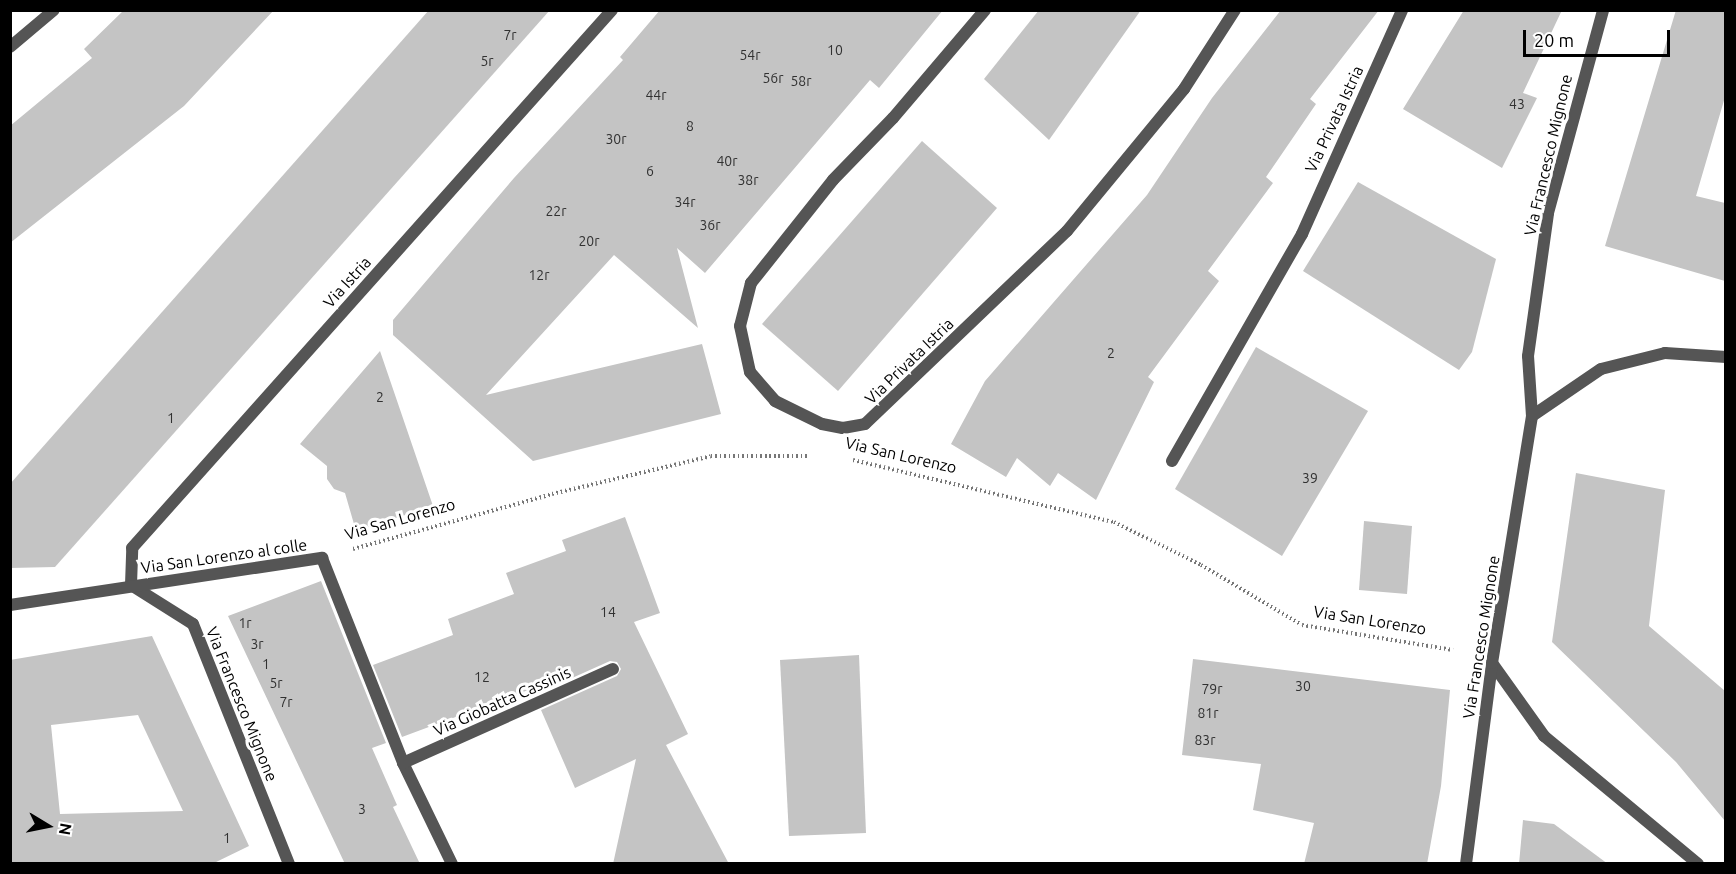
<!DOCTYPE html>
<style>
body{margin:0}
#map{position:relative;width:1736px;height:874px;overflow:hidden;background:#fff;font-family:Ubuntu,sans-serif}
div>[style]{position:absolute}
.building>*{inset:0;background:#c4c4c4}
.path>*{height:4px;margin-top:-2px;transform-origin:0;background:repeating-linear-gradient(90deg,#777 0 1.5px,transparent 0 4.5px)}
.minor>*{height:12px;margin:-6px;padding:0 6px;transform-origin:6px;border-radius:6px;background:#555}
.tertiary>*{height:12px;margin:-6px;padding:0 6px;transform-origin:6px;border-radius:6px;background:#555}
span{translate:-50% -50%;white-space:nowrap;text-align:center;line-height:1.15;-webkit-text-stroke:6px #fff;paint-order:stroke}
.number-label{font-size:14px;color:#313131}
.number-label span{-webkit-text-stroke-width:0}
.street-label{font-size:16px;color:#000}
.frame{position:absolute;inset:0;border:12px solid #000;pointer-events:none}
.north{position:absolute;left:18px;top:796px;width:60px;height:60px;-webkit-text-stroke:4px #fff;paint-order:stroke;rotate:100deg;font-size:16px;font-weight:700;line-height:24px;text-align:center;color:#000}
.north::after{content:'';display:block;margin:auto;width:21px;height:27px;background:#000;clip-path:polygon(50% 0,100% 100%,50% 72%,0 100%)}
.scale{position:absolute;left:1523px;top:30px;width:147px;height:27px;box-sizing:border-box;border:3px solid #000;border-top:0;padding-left:8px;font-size:18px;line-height:21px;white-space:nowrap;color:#000;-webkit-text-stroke:4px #fff;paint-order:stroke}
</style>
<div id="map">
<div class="building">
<i style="clip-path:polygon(124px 10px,274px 10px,184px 106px,10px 243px,10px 126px,92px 58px,84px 49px)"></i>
<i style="clip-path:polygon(429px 10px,550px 10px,55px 567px,10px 568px,10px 484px)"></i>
<i style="clip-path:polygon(660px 10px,943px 10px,879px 88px,870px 80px,705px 273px,677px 248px,698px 328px,614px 255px,486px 395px,702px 344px,721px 414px,533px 461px,393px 335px,393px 320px,514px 178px,623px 60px,620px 57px)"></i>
<i style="clip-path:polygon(1039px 10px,1141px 10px,1049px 140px,984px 79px)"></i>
<i style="clip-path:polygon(1281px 10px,1379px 10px,1310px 99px,1316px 104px,1266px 177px,1273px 183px,1208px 271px,1219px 281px,1148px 377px,1154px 382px,1096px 500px,1058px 473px,1050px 486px,1017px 458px,1006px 477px,951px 444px,985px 381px,1147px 195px,1212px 98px)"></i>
<i style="clip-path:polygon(1464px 10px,1562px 10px,1523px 93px,1537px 98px,1502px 168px,1403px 109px)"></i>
<i style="clip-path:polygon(1676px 10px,1725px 10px,1725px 97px,1696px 196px,1725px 203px,1725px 281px,1605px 246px)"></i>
<i style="clip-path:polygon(922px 141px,997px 208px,838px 391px,762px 324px)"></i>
<i style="clip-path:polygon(1358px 182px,1496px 259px,1472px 352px,1459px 370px,1303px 271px)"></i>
<i style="clip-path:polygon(1256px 347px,1368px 411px,1282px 556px,1175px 489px)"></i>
<i style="clip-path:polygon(380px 351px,433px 506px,356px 531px,345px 493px,334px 489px,327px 479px,327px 466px,300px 444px)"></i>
<i style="clip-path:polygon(1576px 473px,1665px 490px,1649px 626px,1725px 691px,1725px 821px,1676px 762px,1552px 642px)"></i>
<i style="clip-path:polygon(625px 517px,660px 613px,634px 622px,688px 734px,666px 745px,729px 864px,613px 864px,636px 759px,575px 788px,541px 710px,617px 676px,621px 669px,617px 662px,610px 661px,534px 695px,531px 689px,402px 737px,373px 665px,453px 635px,448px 619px,514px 594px,506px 573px,566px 551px,562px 540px)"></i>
<i style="clip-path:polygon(1364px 521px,1412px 526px,1407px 594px,1359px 590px)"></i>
<i style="clip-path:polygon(321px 581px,386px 743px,372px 748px,397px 805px,393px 807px,420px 864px,345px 864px,228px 616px)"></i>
<i style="clip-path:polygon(evenodd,152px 636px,249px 846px,212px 864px,10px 864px,10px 660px,152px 636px,138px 715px,183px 811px,60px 814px,51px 725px,138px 715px)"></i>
<i style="clip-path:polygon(859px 655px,866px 833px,789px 836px,780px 660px)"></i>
<i style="clip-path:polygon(1193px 659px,1450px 690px,1441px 786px,1427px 864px,1304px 864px,1314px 823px,1253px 810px,1261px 764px,1182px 755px)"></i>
<i style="clip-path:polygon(1523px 820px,1554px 824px,1608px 864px,1519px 864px)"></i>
</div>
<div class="path">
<i style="left:853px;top:460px;width:268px;rotate:13.4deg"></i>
<i style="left:1114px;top:522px;width:97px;rotate:26.3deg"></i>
<i style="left:1201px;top:565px;width:117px;rotate:30.7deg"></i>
<i style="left:1302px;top:625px;width:153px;rotate:9.4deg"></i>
<i style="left:353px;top:549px;width:206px;rotate:-15.4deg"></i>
<i style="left:552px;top:494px;width:163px;rotate:-13.4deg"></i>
<i style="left:711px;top:456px;width:99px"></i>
</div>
<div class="minor">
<i style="left:985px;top:10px;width:142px;rotate:130.4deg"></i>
<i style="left:893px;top:118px;width:86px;rotate:134.1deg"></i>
<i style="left:833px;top:180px;width:132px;rotate:128.5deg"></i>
<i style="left:751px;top:283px;width:44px;rotate:104.3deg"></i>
<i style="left:740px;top:326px;width:47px;rotate:77.7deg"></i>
<i style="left:750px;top:372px;width:38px;rotate:49deg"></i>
<i style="left:775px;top:401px;width:52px;rotate:26.1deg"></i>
<i style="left:822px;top:424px;width:21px;rotate:11deg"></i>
<i style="left:843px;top:428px;width:22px;rotate:-10deg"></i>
<i style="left:865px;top:424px;width:279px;rotate:-43.7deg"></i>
<i style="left:1067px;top:231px;width:184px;rotate:-50.5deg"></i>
<i style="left:1184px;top:89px;width:94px;rotate:-57.2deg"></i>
<i style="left:1532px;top:416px;width:60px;rotate:-93.8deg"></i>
<i style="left:1528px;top:356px;width:144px;rotate:-82deg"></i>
<i style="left:1548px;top:213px;width:210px;rotate:-74.8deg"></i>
<i style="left:1172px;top:461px;width:262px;rotate:-60.2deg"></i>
<i style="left:1302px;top:234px;width:245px;rotate:-65.9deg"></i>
<i style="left:131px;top:585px;width:37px;rotate:-88deg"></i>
<i style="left:132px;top:548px;width:721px;rotate:-48.26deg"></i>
<i style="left:131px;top:585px;width:73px;rotate:32.2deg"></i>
<i style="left:193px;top:624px;width:258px;rotate:68.2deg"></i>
<i style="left:10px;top:605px;width:316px;rotate:-8.6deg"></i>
<i style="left:322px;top:558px;width:220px;rotate:68.4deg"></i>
<i style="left:403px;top:763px;width:112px;rotate:64.1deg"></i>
<i style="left:1492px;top:663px;width:90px;rotate:54.5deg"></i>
<i style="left:1544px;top:736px;width:200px;rotate:39.7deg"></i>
<i style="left:403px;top:763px;width:230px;rotate:-24.1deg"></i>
<i style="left:1466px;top:864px;width:203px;rotate:-82.6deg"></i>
<i style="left:1492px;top:663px;width:250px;rotate:-80.8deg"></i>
<i style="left:1532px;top:416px;width:83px;rotate:-34.3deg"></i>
<i style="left:1601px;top:369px;width:66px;rotate:-14deg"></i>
<i style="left:1665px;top:353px;width:61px;rotate:3.8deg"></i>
</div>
<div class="tertiary">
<i style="left:10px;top:47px;width:57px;rotate:-40.1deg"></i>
</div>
<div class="number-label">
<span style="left:510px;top:35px">7r</span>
<span style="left:835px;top:50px">10</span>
<span style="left:750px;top:55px">54r</span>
<span style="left:487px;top:61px">5r</span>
<span style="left:773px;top:78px">56r</span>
<span style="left:801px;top:81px">58r</span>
<span style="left:656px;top:95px">44r</span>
<span style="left:1517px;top:104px">43</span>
<span style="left:690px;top:126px">8</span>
<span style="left:616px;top:139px">30r</span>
<span style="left:727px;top:161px">40r</span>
<span style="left:650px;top:171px">6</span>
<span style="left:748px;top:180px">38r</span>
<span style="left:685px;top:202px">34r</span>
<span style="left:556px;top:211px">22r</span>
<span style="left:710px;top:225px">36r</span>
<span style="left:589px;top:241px">20r</span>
<span style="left:539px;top:275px">12r</span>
<span style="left:1111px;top:353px">2</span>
<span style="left:380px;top:397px">2</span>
<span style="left:171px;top:418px">1</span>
<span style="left:1310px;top:478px">39</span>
<span style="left:608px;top:612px">14</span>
<span style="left:245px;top:623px">1r</span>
<span style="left:257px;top:644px">3r</span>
<span style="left:266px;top:664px">1</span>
<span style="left:482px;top:677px">12</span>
<span style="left:276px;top:683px">5r</span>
<span style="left:1303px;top:686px">30</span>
<span style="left:1212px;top:689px">79r</span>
<span style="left:286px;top:702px">7r</span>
<span style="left:1208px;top:713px">81r</span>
<span style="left:1205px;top:740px">83r</span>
<span style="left:362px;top:809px">3</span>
<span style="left:227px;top:838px">1</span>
</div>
<div class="street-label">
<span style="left:1334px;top:119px;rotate:-65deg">Via Privata Istria</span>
<span style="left:1548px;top:155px;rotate:-77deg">Via Francesco Mignone</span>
<span style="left:347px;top:282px;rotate:-48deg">Via Istria</span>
<span style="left:909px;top:361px;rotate:-44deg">Via Privata Istria</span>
<span style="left:901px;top:455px;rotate:13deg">Via San Lorenzo</span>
<span style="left:400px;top:519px;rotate:-16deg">Via San Lorenzo</span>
<span style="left:224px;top:556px;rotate:-8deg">Via San Lorenzo al colle</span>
<span style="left:1370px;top:620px;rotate:9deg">Via San Lorenzo</span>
<span style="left:1481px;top:637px;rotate:-81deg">Via Francesco Mignone</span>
<span style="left:502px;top:701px;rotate:-24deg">Via Giobatta Cassinis</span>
<span style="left:242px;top:704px;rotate:68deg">Via Francesco Mignone</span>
</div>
<div class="frame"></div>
<div class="north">N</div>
<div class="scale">20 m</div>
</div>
